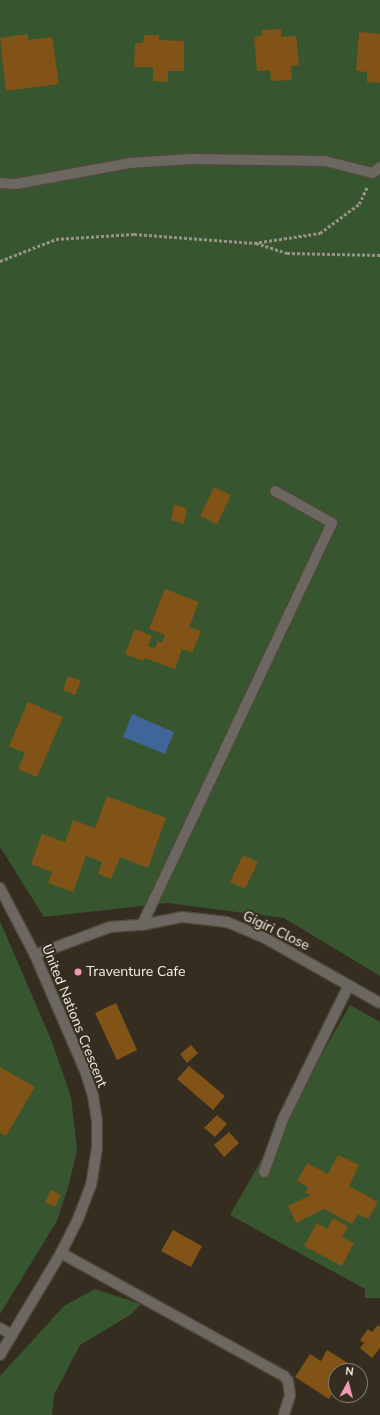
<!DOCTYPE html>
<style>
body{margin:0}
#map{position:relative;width:380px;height:1415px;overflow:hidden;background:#352e20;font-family:"Nunito Sans",sans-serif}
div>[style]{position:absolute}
.green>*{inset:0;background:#37552e}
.water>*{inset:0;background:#3f6599}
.building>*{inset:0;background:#825317}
.path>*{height:2.5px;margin-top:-1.25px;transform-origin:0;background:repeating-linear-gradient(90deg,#989287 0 3px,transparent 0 5px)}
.roads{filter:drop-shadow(1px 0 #50493c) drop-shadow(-1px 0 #50493c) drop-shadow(0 1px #50493c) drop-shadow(0 -1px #50493c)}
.minor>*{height:10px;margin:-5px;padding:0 5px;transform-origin:5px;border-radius:5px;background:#6c6761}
.dots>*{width:11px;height:11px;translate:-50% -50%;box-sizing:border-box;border:2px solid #352e20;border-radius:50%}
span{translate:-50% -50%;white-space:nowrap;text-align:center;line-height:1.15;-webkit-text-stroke:4px #352e20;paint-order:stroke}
.street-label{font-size:14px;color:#f4efe7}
.poi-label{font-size:14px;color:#f4efe7}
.left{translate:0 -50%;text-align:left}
.north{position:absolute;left:328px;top:1363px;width:40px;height:40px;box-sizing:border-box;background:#352e20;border:1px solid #817b70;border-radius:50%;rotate:7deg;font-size:11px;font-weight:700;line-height:16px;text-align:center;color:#f4efe7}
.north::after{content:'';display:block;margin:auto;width:14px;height:18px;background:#f09ab7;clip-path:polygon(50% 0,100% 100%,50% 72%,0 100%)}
</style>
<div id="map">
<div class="green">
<i style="clip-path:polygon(0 0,380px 0,380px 976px,284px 918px,167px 903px,44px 917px,0 847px)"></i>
<i style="clip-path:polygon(0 921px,52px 1042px,71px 1097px,77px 1150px,69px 1184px,57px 1221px,0 1314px)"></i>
<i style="clip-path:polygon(350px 1005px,380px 1022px,380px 1298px,365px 1298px,365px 1289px,230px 1215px)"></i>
<i style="clip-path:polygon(95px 1289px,141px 1304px,130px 1315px,80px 1345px,54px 1395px,52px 1415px,0 1415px,0 1376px,64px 1306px)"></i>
</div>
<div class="water">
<i style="clip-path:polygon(132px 714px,174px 732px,165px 754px,123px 737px)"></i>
</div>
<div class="building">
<i style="clip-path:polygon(281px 29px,281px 37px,296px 36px,299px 65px,291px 66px,292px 80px,271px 81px,270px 70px,257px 71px,254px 37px,262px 36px,262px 30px)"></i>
<i style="clip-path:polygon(359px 32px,380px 34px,380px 83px,367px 82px,367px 72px,356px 71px)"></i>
<i style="clip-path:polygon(28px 34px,28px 40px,52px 37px,59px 84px,6px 91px,0 38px)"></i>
<i style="clip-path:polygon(144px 35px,159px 35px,159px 40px,184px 41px,184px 71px,168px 71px,168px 82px,153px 81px,153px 67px,134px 67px,135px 43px,143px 43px)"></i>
<i style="clip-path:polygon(214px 487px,231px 495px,217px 524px,200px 516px)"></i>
<i style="clip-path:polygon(174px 505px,187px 508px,184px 524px,171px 520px)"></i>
<i style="clip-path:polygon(165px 589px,199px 602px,189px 627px,201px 631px,192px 653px,182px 649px,175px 669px,144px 658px,143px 661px,125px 654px,135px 629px,152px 636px,148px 646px,155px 649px,158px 641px,162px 643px,165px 635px,149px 629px)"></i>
<i style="clip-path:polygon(68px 676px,81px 681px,75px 695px,63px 690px)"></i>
<i style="clip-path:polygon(28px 702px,63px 717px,37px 777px,18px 769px,25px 753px,9px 746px)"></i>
<i style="clip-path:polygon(107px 796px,166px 818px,148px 868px,120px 857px,111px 879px,98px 874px,102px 862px,86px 856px,73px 892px,48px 883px,52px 872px,31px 864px,42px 834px,65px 842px,73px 820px,95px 828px)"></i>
<i style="clip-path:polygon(243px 855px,258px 862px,245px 889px,230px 882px)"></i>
<i style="clip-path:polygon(116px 1003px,137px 1050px,117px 1060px,95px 1013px)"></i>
<i style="clip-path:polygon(191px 1045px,198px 1053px,187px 1063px,180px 1054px)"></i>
<i style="clip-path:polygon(189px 1066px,225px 1096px,213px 1110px,177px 1079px)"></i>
<i style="clip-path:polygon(0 1067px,35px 1087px,6px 1136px,0 1133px)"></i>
<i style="clip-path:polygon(217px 1115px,227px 1124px,215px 1137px,204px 1128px)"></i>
<i style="clip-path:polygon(229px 1132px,239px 1143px,224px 1157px,214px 1145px)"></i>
<i style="clip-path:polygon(338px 1155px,359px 1165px,349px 1186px,378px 1202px,368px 1219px,358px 1214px,352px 1224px,324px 1209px,296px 1223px,288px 1206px,311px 1195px,305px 1193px,308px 1187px,297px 1181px,307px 1163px,328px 1174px)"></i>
<i style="clip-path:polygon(51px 1190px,61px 1195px,55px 1207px,45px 1202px)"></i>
<i style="clip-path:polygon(333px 1218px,348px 1227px,342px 1237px,354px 1243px,342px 1266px,304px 1246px,317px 1223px,327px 1229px)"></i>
<i style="clip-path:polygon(173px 1230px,202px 1246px,191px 1267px,161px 1251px)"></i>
<i style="clip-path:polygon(378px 1325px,380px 1327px,380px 1348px,372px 1358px,360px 1348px,364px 1343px,360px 1340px,368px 1329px,372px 1332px)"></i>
<i style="clip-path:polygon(327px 1350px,351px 1365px,347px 1371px,336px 1371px,336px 1388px,329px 1399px,295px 1377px,310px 1354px,321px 1361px)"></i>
</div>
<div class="path">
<i style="left:256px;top:243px;width:33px;rotate:18deg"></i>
<i style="left:287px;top:253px;width:93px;rotate:1.2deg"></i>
<i style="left:0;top:261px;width:60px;rotate:-21.4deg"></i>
<i style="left:56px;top:239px;width:78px;rotate:-3.7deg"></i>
<i style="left:134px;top:234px;width:120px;rotate:4.3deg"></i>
<i style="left:254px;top:243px;width:67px;rotate:-8.6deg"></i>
<i style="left:320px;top:233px;width:49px;rotate:-36.6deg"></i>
<i style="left:359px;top:204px;width:19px;rotate:-65deg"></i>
</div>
<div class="roads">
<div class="minor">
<i style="left:0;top:183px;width:16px;rotate:4deg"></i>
<i style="left:16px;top:184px;width:115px;rotate:-10.5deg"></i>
<i style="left:129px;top:163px;width:62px;rotate:-3.7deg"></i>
<i style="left:191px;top:159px;width:134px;rotate:0.9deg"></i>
<i style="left:325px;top:161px;width:49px;rotate:14deg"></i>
<i style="left:373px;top:173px;width:9px;rotate:-41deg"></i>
<i style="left:0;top:888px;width:76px;rotate:62.4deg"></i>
<i style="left:35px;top:955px;width:129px;rotate:66.6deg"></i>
<i style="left:86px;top:1073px;width:24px;rotate:73deg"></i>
<i style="left:93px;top:1096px;width:26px;rotate:81deg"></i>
<i style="left:97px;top:1122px;width:26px;rotate:90deg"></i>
<i style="left:97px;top:1148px;width:37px;rotate:99deg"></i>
<i style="left:91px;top:1185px;width:34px;rotate:111deg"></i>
<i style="left:79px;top:1217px;width:40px;rotate:116.6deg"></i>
<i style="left:61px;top:1253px;width:119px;rotate:120.9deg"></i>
<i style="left:142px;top:925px;width:445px;rotate:-64.7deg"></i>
<i style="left:332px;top:523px;width:65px;rotate:-150.7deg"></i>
<i style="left:35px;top:955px;width:80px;rotate:-20.5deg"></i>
<i style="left:110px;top:927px;width:32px;rotate:-4deg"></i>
<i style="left:142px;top:925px;width:41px;rotate:-11.3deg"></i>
<i style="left:182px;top:917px;width:45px;rotate:6.3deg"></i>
<i style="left:227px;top:922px;width:41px;rotate:22.8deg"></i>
<i style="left:265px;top:938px;width:132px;rotate:29.5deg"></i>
<i style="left:264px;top:1172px;width:56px;rotate:-70.3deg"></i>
<i style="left:283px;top:1119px;width:149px;rotate:-63.8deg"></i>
<i style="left:61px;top:1253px;width:255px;rotate:28.9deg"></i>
<i style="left:284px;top:1376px;width:6px;rotate:51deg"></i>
<i style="left:288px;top:1381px;width:14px;rotate:82deg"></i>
<i style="left:290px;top:1395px;width:21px;rotate:107deg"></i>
<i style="left:0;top:1328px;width:14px;rotate:30deg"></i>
</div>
</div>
<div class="dots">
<i style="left:78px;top:972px;background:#f09ab7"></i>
</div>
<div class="street-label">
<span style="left:276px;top:931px;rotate:26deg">Gigiri Close</span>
<span style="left:74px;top:1016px;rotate:68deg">United Nations Crescent</span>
</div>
<div class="poi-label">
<span class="left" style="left:86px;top:972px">Traventure Cafe</span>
</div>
<div class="north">N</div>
</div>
